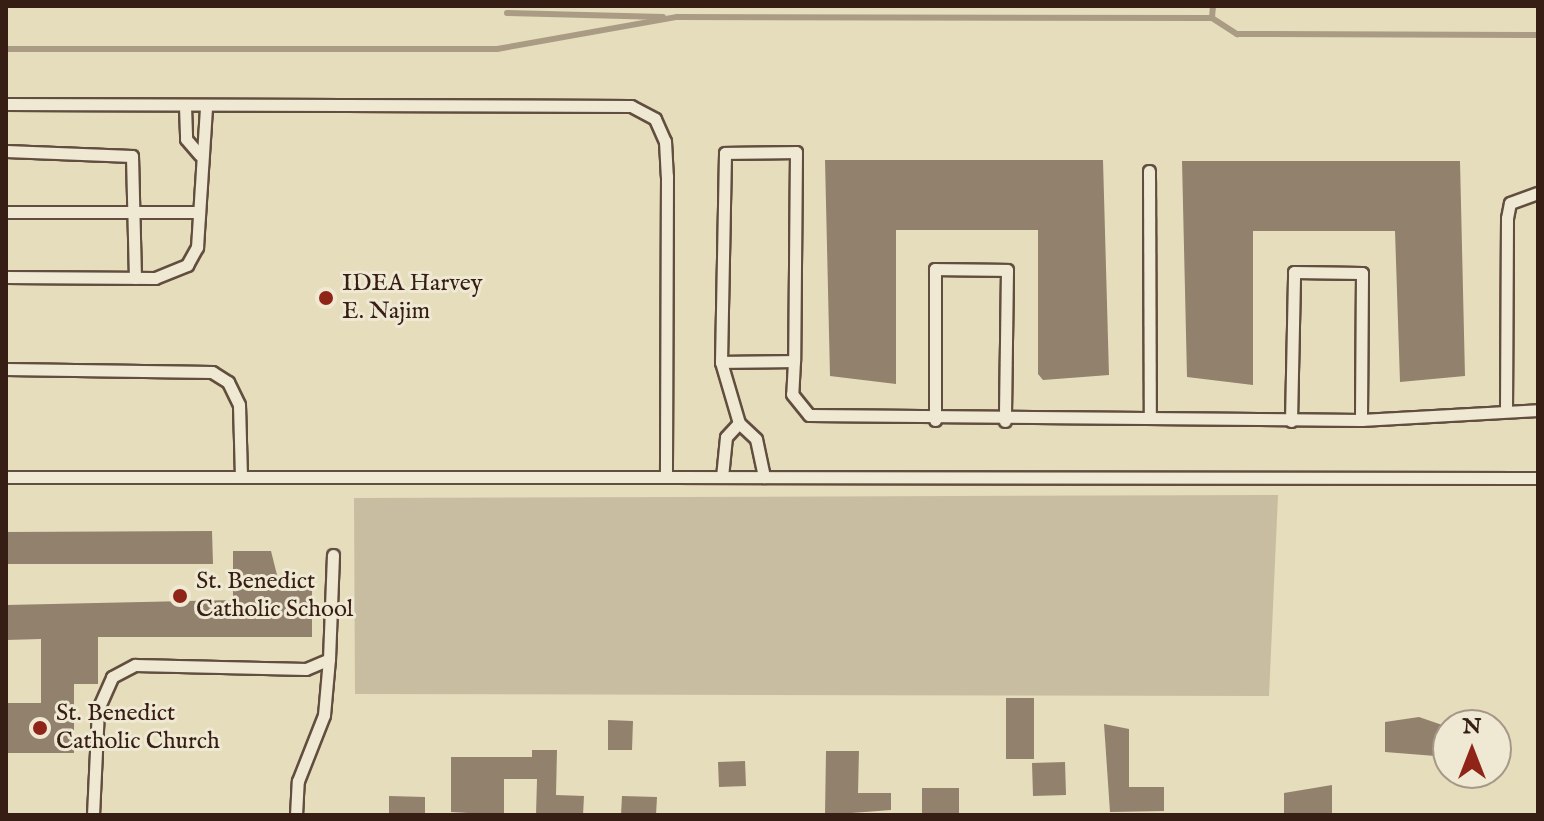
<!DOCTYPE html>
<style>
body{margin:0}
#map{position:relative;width:1544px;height:821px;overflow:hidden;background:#e6ddbd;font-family:"IM FELL English",serif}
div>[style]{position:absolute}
.green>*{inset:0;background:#c8bda0}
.stream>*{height:6px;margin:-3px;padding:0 3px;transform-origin:3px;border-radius:3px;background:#aa9c84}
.building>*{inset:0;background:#92816c}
.roads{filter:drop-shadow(2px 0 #624e3e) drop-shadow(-2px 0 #624e3e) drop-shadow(0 2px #624e3e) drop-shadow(0 -2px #624e3e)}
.service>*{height:11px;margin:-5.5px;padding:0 5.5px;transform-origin:5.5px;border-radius:5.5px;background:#efe9d4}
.dots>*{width:22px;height:22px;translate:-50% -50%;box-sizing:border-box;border:4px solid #efe9d4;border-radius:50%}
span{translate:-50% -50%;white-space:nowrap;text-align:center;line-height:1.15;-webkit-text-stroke:6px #efe9d4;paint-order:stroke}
.poi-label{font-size:24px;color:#361e14}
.left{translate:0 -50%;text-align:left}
.frame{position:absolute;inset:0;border:8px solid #361e14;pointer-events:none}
.north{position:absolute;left:1432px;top:709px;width:80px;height:80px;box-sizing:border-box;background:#efe9d4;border:2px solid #a59887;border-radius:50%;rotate:0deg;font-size:22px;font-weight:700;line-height:32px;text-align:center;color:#361e14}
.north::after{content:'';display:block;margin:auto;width:28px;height:36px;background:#8f2418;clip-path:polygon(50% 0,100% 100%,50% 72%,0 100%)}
</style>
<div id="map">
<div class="green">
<i style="clip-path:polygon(1278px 495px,1269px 696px,355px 694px,354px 498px)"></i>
</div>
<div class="stream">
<i style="left:1213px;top:6px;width:12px;rotate:95deg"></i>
<i style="left:1212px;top:18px;width:30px;rotate:33deg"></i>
<i style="left:1237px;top:34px;width:301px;rotate:0.2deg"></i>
<i style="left:507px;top:13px;width:156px;rotate:1.5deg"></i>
<i style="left:6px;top:49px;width:491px"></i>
<i style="left:497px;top:49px;width:183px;rotate:-10.1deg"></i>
<i style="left:677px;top:17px;width:535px;rotate:0.11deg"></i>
</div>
<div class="building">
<i style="clip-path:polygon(825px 160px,1103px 160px,1109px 375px,1043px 380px,1038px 374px,1038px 230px,896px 230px,896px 384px,830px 376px)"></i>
<i style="clip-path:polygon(1182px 161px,1460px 161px,1465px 376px,1400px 382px,1395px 231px,1253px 231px,1253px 385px,1187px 377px)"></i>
<i style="clip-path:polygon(212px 531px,213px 564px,6px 564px,6px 532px)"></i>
<i style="clip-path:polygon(233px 551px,271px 551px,279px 583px,312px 583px,312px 637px,98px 637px,98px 684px,74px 684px,74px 753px,6px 753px,6px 703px,41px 703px,41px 639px,6px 640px,6px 605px,233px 600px)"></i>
<i style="clip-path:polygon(1006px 698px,1034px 698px,1034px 759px,1006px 759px)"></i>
<i style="clip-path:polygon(1419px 717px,1448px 727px,1448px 757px,1385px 752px,1385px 722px)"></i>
<i style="clip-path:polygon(608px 720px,633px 721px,632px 750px,608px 750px)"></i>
<i style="clip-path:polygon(1104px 724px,1129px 729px,1129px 787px,1164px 787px,1164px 811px,1110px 812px)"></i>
<i style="clip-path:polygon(532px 750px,557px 750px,556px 795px,584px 796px,583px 815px,536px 815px,537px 779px,504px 779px,504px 815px,451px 812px,451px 757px,532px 757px)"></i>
<i style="clip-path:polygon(826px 751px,859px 751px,858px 793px,891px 793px,891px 810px,825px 815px)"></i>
<i style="clip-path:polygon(745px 761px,746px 786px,719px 787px,718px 762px)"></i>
<i style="clip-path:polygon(1065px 762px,1066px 795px,1033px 796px,1032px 763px)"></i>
<i style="clip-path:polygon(1332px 785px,1332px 815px,1284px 815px,1284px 793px)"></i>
<i style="clip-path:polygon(922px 788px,959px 788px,959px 815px,922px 815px)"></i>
<i style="clip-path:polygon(389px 796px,425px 797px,425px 815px,389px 815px)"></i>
<i style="clip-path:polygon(622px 796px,657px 797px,656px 815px,621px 815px)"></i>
</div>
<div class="roads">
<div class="service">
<i style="left:6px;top:104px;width:625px;rotate:0.18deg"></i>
<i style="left:631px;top:106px;width:27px;rotate:28deg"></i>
<i style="left:655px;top:119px;width:24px;rotate:66deg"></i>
<i style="left:665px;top:141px;width:35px;rotate:87deg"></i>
<i style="left:667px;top:176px;width:301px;rotate:90.2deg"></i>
<i style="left:666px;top:477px;width:660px;rotate:180deg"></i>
<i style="left:185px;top:106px;width:33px;rotate:88deg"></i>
<i style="left:186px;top:139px;width:21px;rotate:49deg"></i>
<i style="left:6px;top:151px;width:126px;rotate:2.3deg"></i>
<i style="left:132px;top:156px;width:122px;rotate:88.6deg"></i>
<i style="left:1149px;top:171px;width:243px;rotate:89.8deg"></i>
<i style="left:6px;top:212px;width:193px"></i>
<i style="left:6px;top:277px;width:149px;rotate:0.4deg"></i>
<i style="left:155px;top:278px;width:35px;rotate:-22deg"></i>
<i style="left:187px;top:265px;width:21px;rotate:-61deg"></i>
<i style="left:197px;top:247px;width:141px;rotate:-86.3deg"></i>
<i style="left:794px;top:361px;width:73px;rotate:179.2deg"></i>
<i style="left:721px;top:362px;width:209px;rotate:-88.9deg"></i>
<i style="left:725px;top:153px;width:71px;rotate:-0.8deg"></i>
<i style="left:796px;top:152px;width:209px;rotate:90.5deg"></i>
<i style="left:794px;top:361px;width:33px;rotate:93deg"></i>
<i style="left:792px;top:394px;width:27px;rotate:51deg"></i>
<i style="left:809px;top:415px;width:552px;rotate:0.52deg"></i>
<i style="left:1361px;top:420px;width:177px;rotate:-3.2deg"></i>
<i style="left:721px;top:362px;width:64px;rotate:73.6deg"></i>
<i style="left:6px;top:369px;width:206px;rotate:0.8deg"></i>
<i style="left:212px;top:372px;width:19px;rotate:32deg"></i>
<i style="left:228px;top:382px;width:25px;rotate:64deg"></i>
<i style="left:239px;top:405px;width:71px;rotate:88.4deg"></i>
<i style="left:1506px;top:411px;width:193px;rotate:-89.7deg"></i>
<i style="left:1507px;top:218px;width:15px;rotate:-79deg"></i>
<i style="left:1510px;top:203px;width:30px;rotate:-20deg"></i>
<i style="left:935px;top:420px;width:151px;rotate:-90deg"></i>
<i style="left:935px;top:269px;width:72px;rotate:0.8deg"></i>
<i style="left:1007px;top:270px;width:151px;rotate:90.8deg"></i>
<i style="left:1291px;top:421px;width:149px;rotate:-88.8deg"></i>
<i style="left:1294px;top:272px;width:68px;rotate:0.8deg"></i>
<i style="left:1362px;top:273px;width:147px;rotate:90.4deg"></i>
<i style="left:666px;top:477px;width:872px;rotate:0.07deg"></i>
<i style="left:722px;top:477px;width:40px;rotate:-84.3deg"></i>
<i style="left:726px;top:437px;width:19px;rotate:-47deg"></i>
<i style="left:739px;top:423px;width:23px;rotate:43deg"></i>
<i style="left:756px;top:439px;width:39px;rotate:78deg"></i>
<i style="left:93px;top:815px;width:106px;rotate:-87.3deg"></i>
<i style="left:98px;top:709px;width:35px;rotate:-66deg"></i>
<i style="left:112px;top:677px;width:26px;rotate:-28deg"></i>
<i style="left:135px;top:665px;width:171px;rotate:1.3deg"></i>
<i style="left:306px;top:669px;width:25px;rotate:-23deg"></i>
<i style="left:329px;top:659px;width:104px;rotate:-87.8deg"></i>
<i style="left:296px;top:815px;width:34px;rotate:-87deg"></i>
<i style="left:298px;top:781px;width:71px;rotate:-68.5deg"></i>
<i style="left:324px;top:715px;width:56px;rotate:-84.9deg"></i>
</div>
</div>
<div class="dots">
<i style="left:326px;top:298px;background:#8f2418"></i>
<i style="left:180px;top:596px;background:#8f2418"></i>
<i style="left:40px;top:728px;background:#8f2418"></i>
</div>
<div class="poi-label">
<span class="left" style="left:342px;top:298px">IDEA Harvey<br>E. Najim</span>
<span class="left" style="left:196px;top:596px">St. Benedict<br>Catholic School</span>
<span class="left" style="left:56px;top:728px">St. Benedict<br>Catholic Church</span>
</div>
<div class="frame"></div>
<div class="north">N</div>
</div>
